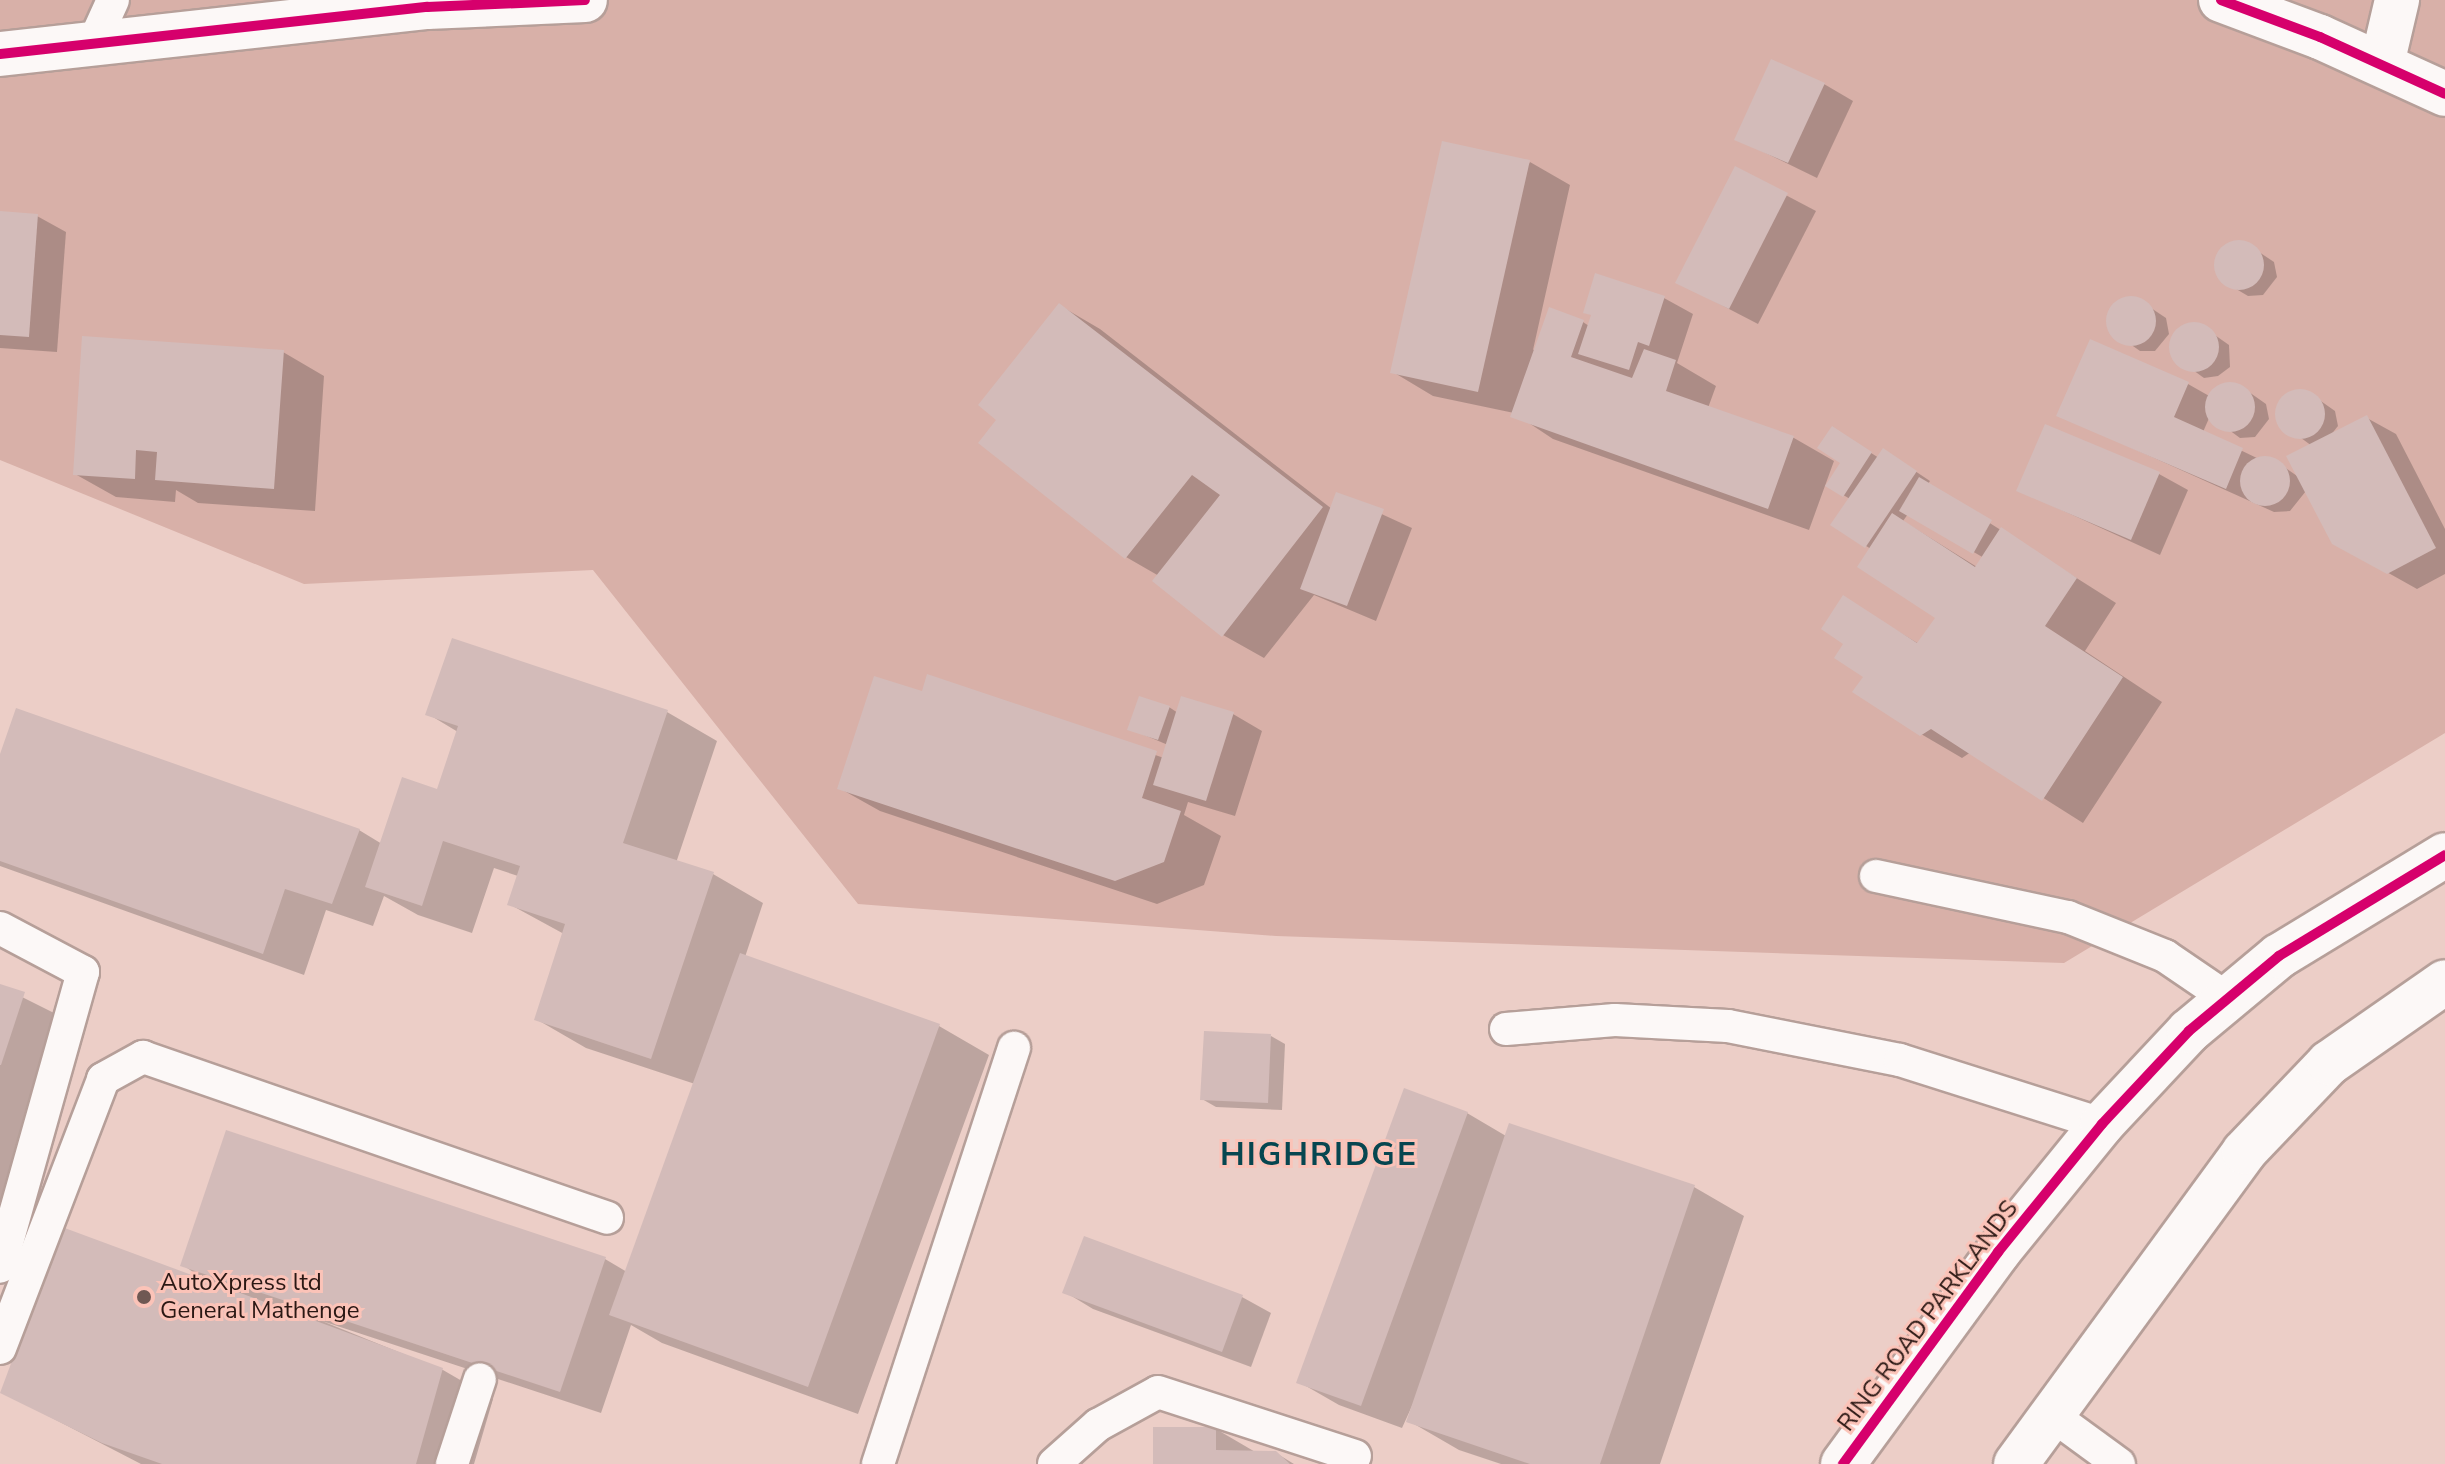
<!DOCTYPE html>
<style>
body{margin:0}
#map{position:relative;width:2445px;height:1464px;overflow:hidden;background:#eccec7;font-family:"Nunito Sans",sans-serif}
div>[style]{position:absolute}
.green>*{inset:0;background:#d8b0a8}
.shadow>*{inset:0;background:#0003}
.building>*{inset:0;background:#d3bbb9}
.round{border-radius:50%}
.roads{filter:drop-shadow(2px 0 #b69f99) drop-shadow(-2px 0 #b69f99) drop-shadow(0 2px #b69f99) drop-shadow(0 -2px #b69f99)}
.service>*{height:32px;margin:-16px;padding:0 16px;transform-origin:16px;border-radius:16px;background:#fcf8f7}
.minor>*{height:44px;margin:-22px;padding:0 22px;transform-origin:22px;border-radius:22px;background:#fcf8f7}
.tertiary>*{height:44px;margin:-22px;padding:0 22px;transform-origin:22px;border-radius:22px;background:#fcf8f7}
.cycleway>*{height:10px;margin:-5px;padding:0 5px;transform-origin:5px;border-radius:5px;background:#d6006c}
.dots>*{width:22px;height:22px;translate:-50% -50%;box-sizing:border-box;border:4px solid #fbc3b8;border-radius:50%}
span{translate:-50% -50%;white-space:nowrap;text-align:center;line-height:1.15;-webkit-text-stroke:6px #fbc3b8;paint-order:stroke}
.poi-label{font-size:24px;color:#2b1814}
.left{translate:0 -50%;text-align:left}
.street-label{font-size:24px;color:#2b1814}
.district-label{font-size:32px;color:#074650;font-weight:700;letter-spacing:2px}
</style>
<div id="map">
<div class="green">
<i style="clip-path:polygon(0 0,2445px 0,2445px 733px,2064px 963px,1276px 936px,858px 904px,593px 570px,304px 584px,0 460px)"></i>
</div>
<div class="shadow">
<i style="clip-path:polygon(1824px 84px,1853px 101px,1817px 178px,1737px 139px)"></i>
<i style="clip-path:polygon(1530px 162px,1570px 185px,1533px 350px,1583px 322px,1589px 326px,1664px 298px,1693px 314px,1677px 363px,1716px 386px,1708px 408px,1794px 438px,1834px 461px,1809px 530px,1553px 439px,1514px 413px,1433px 396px,1393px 372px)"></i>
<i style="clip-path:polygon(1736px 169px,1816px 211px,1758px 324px,1677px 282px)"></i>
<i style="clip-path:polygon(0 213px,37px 216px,66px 232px,57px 352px,0 348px)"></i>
<i style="clip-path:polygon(2232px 244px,2247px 244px,2274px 262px,2277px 277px,2263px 295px,2248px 296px,2221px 280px,2217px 259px)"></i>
<i style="clip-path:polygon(2139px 300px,2166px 318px,2169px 334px,2155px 351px,2140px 351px,2109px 329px,2108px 315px,2117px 303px)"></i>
<i style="clip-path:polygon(1059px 305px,1100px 329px,1332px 509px,1338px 494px,1412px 528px,1376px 621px,1314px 595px,1264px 658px,1223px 635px,1159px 576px,1126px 557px,999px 419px)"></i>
<i style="clip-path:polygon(2186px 325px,2202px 326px,2229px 345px,2230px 367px,2218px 376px,2204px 378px,2172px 355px,2172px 341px)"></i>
<i style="clip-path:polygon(283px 352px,324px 376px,315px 511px,198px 503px,176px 490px,175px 502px,116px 497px,75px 474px)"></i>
<i style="clip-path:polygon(2188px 384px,2211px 397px,2217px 388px,2239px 385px,2266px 404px,2269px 419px,2255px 437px,2240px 438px,2210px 416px,2203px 432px,2263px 461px,2274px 460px,2300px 478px,2312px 446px,2279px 422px,2279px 408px,2286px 395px,2308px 392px,2335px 411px,2338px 426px,2330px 436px,2367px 418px,2396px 434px,2445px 529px,2445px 574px,2417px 589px,2333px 542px,2306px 491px,2290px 511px,2274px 512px,2059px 415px)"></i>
<i style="clip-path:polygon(evenodd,1846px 437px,1879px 458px,1897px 459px,1930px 481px,1928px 484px,2116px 603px,2085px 651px,2162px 702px,2083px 823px,1971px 752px,1962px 758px,1921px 734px,1866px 676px,1846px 643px,1843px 598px,1919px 644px,1938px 617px,1871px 549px,1832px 525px,1850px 499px,1828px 486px,1842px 462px,1846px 437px,1908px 514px,1984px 558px,1977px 567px,1903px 521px,1908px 514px)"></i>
<i style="clip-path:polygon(2159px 474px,2188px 490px,2160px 555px,2018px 490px)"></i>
<i style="clip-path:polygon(928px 677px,1164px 758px,1168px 745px,1130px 729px,1169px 707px,1178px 713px,1233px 714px,1262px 731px,1235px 816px,1188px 802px,1184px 815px,1221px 836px,1204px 885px,1157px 904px,880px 811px,839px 788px,923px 694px)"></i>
<i style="clip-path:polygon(667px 712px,717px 741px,676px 863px,713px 874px,763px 903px,745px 957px,939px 1026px,989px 1055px,858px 1414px,662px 1343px,631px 1325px,601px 1413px,322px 1321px,443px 1370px,493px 1399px,474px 1464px,141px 1464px,2px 1392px,210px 1284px,183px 1265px,605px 1259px,627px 1272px,695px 1084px,586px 1048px,536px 1019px,564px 934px,509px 904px,518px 876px,494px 868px,472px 933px,418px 915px,384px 896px,373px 926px,326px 910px,304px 975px,0 866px,0 760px,359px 830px,382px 844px,438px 791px,458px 732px,428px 714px)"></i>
<i style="clip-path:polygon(0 986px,74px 1023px,0 1248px)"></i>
<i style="clip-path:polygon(1271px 1036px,1285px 1044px,1282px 1110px,1216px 1107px,1202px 1099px)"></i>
<i style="clip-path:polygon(1467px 1113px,1506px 1136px,1510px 1125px,1694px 1187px,1744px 1216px,1660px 1464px,1501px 1464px,1459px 1450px,1409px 1421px,1417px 1395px,1402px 1428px,1339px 1405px,1299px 1382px)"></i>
<i style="clip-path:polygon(1085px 1239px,1242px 1297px,1271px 1313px,1251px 1367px,1093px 1309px,1065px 1292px)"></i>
<i style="clip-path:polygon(1216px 1429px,1257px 1453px,1276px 1453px,1294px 1464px,1155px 1464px)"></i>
</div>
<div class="building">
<i style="clip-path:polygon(1771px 59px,1825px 83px,1788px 163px,1734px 140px)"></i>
<i style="clip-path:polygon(1442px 141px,1530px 160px,1478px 392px,1390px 373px)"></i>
<i style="clip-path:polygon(1735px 166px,1788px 193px,1729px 309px,1675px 283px)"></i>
<i style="clip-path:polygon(0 211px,38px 214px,29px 337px,0 335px)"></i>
<i class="round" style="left:2214px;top:240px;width:50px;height:50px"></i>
<i style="clip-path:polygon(1595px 273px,1665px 296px,1649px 346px,1638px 342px,1629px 370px,1578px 354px,1591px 315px,1583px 313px)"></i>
<i class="round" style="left:2106px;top:296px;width:50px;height:50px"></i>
<i style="clip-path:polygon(1059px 303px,1323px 507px,1222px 637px,1152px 581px,1220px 495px,1192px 475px,1125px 559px,978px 443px,996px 420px,978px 405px)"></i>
<i style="clip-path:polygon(1549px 307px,1584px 320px,1571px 357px,1632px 378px,1644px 349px,1676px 360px,1666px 391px,1794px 436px,1768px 509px,1510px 417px)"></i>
<i class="round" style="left:2169px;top:322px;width:50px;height:50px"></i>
<i style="clip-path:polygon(82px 336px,284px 350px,274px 489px,155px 480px,157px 452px,136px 450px,135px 479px,73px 475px)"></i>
<i style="clip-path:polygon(2090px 339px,2189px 382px,2174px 417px,2243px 448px,2226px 489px,2056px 416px)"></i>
<i class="round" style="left:2205px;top:382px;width:50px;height:50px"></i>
<i class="round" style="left:2275px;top:389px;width:50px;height:50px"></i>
<i style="clip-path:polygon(2367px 415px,2436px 548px,2387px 574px,2332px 544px,2286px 456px)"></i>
<i style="clip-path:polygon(2045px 424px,2160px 472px,2131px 540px,2016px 491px)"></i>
<i style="clip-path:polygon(1832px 426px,1872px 452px,1843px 497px,1825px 486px,1840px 463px,1817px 448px)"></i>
<i style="clip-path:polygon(1883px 448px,1917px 471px,1865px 548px,1830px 525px)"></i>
<i class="round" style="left:2240px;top:456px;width:50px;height:50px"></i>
<i style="clip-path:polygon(1919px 477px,1992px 520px,1973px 554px,1899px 511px)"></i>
<i style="clip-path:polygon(1336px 492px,1384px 509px,1347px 606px,1300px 589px)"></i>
<i style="clip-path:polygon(1892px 513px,1975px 567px,2001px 527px,2077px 578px,2045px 626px,2123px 677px,2042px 801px,1931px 729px,1920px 736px,1852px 692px,1863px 677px,1834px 658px,1843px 644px,1821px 629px,1843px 595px,1917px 643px,1935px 618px,1857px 567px)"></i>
<i style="clip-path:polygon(452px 638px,668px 710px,623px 843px,714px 872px,651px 1059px,534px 1020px,565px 924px,507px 905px,520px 866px,443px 841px,422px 906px,365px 887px,402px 777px,437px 789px,458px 726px,425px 715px)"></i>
<i style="clip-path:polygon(927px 674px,1157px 751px,1142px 798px,1181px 811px,1164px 862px,1115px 881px,837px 789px,874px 676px,922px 691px)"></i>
<i style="clip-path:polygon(1139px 696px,1170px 706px,1158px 740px,1127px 730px)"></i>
<i style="clip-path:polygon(1181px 696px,1234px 712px,1206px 801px,1153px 785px)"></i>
<i style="clip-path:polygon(16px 708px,360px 829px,332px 904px,285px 889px,263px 954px,0 861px,0 754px)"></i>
<i style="clip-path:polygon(740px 953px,940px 1024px,808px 1387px,609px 1315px)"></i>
<i style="clip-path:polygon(0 984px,25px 992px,1px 1065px,0 1065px)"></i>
<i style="clip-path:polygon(1204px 1031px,1271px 1034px,1268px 1103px,1200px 1100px)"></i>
<i style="clip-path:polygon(1404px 1088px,1468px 1112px,1361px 1406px,1296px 1383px)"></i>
<i style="clip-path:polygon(1509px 1123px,1695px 1185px,1600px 1464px,1530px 1464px,1406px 1422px)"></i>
<i style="clip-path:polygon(226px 1130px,606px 1257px,560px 1392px,180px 1266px)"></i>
<i style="clip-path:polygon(62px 1227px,443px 1368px,416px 1464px,162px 1464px,102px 1443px,0 1393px)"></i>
<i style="clip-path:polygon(1084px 1236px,1243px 1295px,1222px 1352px,1062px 1293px)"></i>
<i style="clip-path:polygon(1153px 1427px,1216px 1427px,1216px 1450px,1276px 1451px,1290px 1464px,1153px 1464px)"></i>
</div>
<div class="roads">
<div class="service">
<i style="left:93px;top:44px;width:48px;rotate:-65.6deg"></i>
<i style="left:1876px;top:876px;width:196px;rotate:12.1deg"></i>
<i style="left:2068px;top:917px;width:105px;rotate:21.9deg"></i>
<i style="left:2165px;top:956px;width:76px;rotate:34.3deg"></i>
<i style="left:0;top:928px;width:94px;rotate:27.9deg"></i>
<i style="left:83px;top:972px;width:306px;rotate:105.7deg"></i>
<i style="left:1506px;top:1029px;width:109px;rotate:-4.7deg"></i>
<i style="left:1615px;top:1020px;width:113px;rotate:3deg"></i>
<i style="left:1728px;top:1026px;width:175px;rotate:11.2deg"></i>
<i style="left:1900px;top:1060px;width:212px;rotate:17.6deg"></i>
<i style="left:0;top:1348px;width:288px;rotate:-69deg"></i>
<i style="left:103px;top:1079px;width:46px;rotate:-28.8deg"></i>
<i style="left:143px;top:1057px;width:491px;rotate:19.1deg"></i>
<i style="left:2052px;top:1415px;width:83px;rotate:36.2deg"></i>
<i style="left:452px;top:1464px;width:89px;rotate:-71.8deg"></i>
<i style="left:878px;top:1464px;width:438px;rotate:-71.9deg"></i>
<i style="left:1054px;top:1464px;width:59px;rotate:-41.6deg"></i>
<i style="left:1098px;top:1425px;width:68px;rotate:-28.8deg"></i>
<i style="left:1158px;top:1392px;width:207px;rotate:18deg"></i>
</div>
<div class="minor">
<i style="left:2221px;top:0;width:106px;rotate:20.5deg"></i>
<i style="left:2320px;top:37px;width:137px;rotate:24.5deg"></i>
<i style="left:0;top:54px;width:430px;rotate:-6.3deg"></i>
<i style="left:427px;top:7px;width:158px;rotate:-2.5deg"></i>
<i style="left:2382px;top:64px;width:66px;rotate:-76.8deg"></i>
</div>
<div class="tertiary">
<i style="left:1843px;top:1464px;width:263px;rotate:-53.8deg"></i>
<i style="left:1998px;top:1252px;width:165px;rotate:-50.9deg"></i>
<i style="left:2102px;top:1124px;width:127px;rotate:-46.9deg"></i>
<i style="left:2189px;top:1031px;width:117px;rotate:-39.8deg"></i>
<i style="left:2279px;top:956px;width:194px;rotate:-31.3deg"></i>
<i style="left:2016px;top:1464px;width:386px;rotate:-53.8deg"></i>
<i style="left:2244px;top:1152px;width:123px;rotate:-46.3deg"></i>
<i style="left:2329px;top:1063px;width:141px;rotate:-34.9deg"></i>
</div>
</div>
<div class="cycleway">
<i style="left:2221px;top:0;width:106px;rotate:20.5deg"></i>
<i style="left:2320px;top:37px;width:137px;rotate:24.5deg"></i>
<i style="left:0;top:54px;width:430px;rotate:-6.3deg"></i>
<i style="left:427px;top:7px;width:158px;rotate:-2.5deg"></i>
<i style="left:1843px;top:1464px;width:263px;rotate:-53.8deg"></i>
<i style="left:1998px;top:1252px;width:165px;rotate:-50.9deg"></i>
<i style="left:2102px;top:1124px;width:127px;rotate:-46.9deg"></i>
<i style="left:2189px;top:1031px;width:117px;rotate:-39.8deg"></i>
<i style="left:2279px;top:956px;width:194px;rotate:-31.3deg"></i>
</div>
<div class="dots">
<i style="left:144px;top:1297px;background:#6f5853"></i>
</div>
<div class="poi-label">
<span class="left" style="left:160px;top:1297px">AutoXpress ltd<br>General Mathenge</span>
</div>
<div class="street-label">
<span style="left:1928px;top:1316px;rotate:-53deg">RING ROAD PARKLANDS</span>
</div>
<div class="district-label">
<span style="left:1319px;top:1155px">HIGHRIDGE</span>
</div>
</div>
